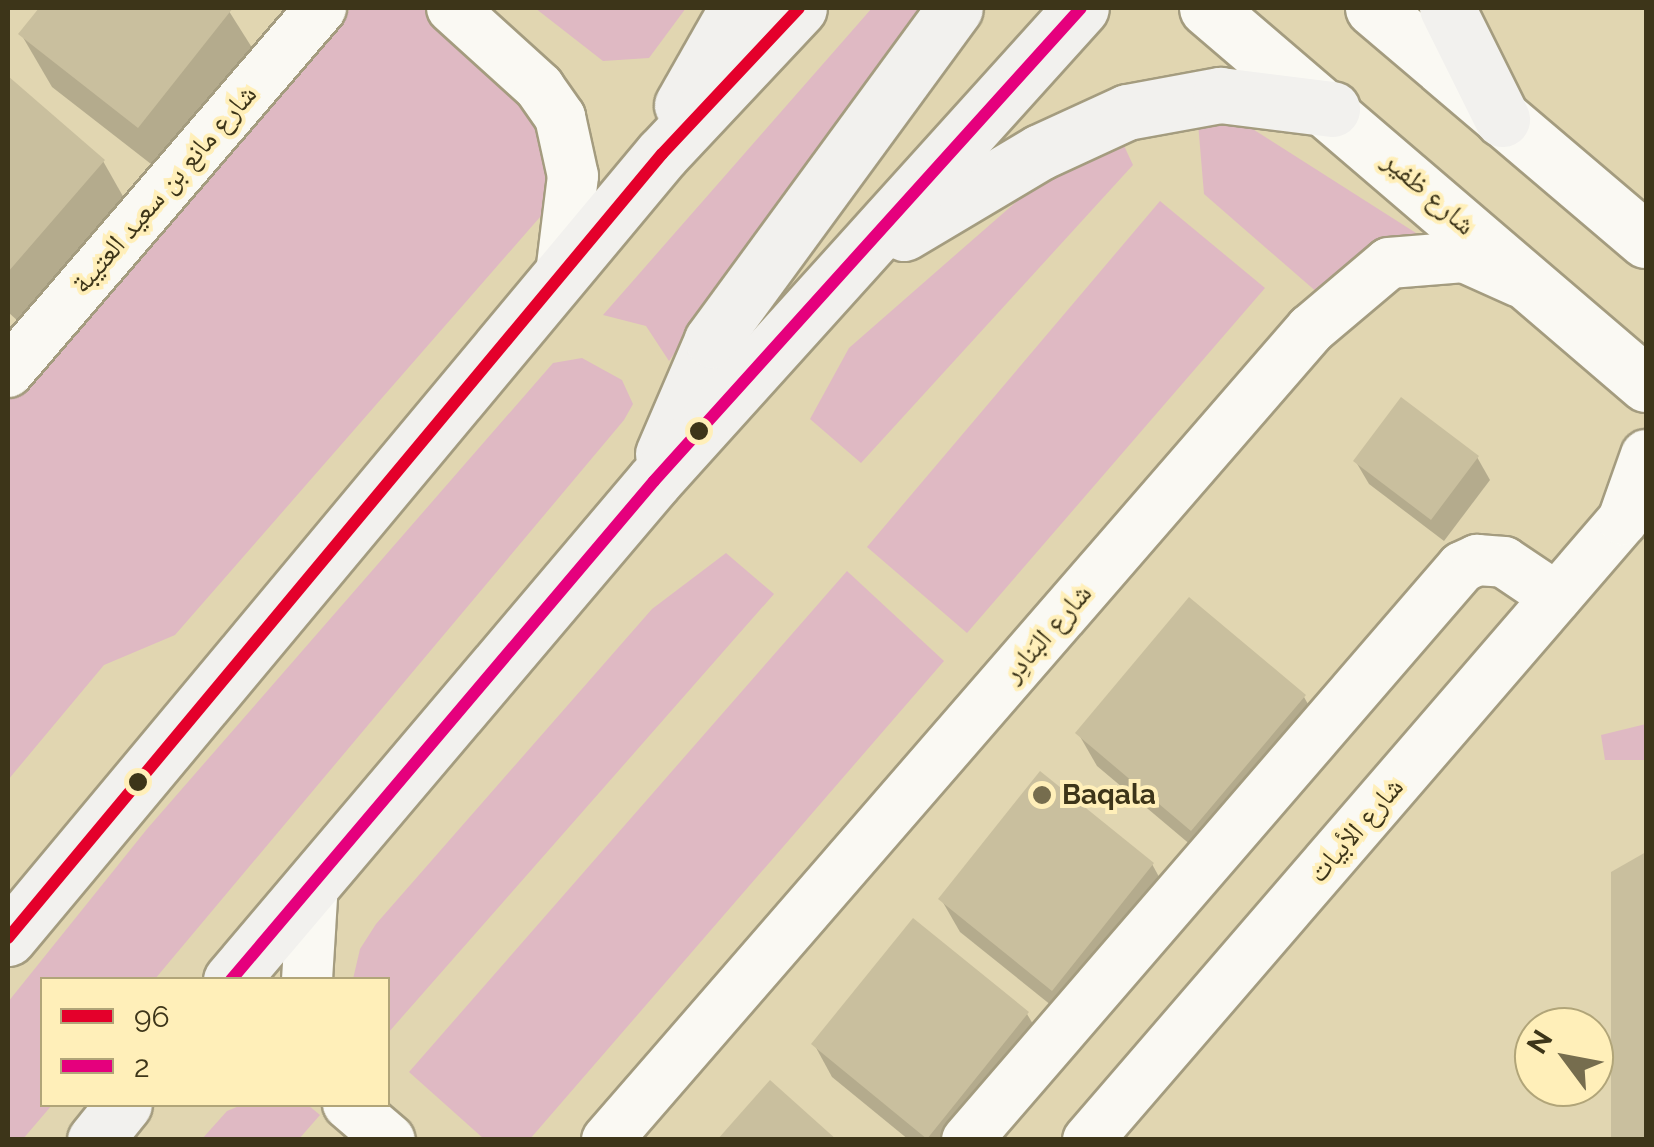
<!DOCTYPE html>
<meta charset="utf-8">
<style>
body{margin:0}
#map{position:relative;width:1654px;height:1147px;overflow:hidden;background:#e1d6b1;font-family:Raleway,"Noto Naskh Arabic",sans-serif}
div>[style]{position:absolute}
.green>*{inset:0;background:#dfb9c3}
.shadow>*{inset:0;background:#0003}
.building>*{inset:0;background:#c9bf9e}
.roads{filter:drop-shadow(2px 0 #a49c7f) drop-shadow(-2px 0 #a49c7f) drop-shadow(0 2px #a49c7f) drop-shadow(0 -2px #a49c7f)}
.street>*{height:50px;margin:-25px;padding:0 25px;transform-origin:25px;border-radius:25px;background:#faf9f3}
.secondary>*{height:55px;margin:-27.5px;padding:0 27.5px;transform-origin:27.5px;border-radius:27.5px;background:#faf9f3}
.primary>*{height:55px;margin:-27.5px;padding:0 27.5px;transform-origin:27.5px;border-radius:27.5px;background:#f2f1ee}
.bus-1>*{height:12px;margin:-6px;padding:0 6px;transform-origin:6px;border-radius:6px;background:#e4002b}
.bus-2>*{height:12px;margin:-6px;padding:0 6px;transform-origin:6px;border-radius:6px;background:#e5007d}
.dots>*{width:28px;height:28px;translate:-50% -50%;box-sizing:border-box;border:5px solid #ffefb9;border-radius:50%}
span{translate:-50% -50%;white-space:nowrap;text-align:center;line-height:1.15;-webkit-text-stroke:8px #ffefb9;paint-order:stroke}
.street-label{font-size:28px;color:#3d3519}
.poi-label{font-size:28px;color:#3d3519;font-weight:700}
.left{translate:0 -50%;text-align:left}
.frame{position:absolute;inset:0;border:10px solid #3d3519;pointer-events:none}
.legend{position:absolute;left:40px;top:977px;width:350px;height:130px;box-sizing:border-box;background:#ffefb9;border:2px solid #b1a579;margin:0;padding:12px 18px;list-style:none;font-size:30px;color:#3d3519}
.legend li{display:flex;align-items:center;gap:20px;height:50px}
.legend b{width:50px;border:2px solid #b1a579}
.north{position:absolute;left:1514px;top:1007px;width:100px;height:100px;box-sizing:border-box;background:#ffefb9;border:2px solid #b1a579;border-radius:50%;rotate:302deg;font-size:28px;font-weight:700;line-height:40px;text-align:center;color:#3d3519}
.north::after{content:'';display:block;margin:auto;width:35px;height:45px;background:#766d4e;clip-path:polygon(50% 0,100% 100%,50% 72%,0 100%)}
</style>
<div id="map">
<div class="green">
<i style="clip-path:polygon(351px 8px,425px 8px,559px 125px,547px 209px,175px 635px,104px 665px,8px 780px,8px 400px)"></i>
<i style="clip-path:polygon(535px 8px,686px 8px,649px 58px,603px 61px)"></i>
<i style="clip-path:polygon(872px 8px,920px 8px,669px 361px,646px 326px,603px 315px)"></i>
<i style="clip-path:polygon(1197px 111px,1237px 119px,1438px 247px,1319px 294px,1204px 194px)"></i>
<i style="clip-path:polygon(1120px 137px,1133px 165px,861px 463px,810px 419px,849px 348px,1065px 159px)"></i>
<i style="clip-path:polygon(1160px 201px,1265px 288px,967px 633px,867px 547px)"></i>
<i style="clip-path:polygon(582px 358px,622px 380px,633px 404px,624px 420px,155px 979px,42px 980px,42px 1104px,52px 1105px,23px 1139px,8px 1139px,8px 1002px,147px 829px,553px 363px)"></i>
<i style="clip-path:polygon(726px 553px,774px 594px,388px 1033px,388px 980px,353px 979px,360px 949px,376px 924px,652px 609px)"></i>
<i style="clip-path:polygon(847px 571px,944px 661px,530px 1139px,484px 1139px,409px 1072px)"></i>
<i style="clip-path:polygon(1646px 724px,1646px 760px,1605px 760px,1601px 735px)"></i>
<i style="clip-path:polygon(244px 1104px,308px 1105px,320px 1115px,299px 1139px,202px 1139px,227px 1111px)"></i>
</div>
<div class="shadow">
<i style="clip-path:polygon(43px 8px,227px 8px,261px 62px,169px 178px,52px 87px,21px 34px)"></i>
<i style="clip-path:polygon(8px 79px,103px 161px,133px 214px,30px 332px,8px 312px)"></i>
<i style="clip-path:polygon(1477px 457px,1490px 480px,1444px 541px,1369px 484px,1356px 462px)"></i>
<i style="clip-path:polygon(1304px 697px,1322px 729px,1211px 862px,1097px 766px,1078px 733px)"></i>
<i style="clip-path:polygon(1646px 856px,1646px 1140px,1613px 1140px,1614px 874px)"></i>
<i style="clip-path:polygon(1152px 864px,1170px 897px,1072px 1022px,960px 932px,941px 899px)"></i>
<i style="clip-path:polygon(1027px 1014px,1046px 1046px,971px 1140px,909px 1140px,832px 1077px,814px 1044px)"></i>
</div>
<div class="building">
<i style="clip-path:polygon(39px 8px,233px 8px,138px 128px,18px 34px)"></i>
<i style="clip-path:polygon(8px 76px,105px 160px,8px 272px)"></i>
<i style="clip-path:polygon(1401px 397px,1479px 456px,1431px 520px,1353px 461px)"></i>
<i style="clip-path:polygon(1189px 597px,1306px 695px,1191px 831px,1075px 733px)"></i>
<i style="clip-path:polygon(1040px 771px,1154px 863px,1052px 991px,938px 899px)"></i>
<i style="clip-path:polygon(1646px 852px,1646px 1140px,1611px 1140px,1611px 872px)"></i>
<i style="clip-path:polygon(913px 918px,1029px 1012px,927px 1139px,811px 1044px)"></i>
<i style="clip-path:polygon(770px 1080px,837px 1140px,717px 1140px)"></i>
</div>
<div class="roads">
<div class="street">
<i style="left:452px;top:8px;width:118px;rotate:42.2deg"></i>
<i style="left:539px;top:87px;width:37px;rotate:55deg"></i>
<i style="left:560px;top:117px;width:60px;rotate:77.6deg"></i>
<i style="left:573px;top:176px;width:99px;rotate:97deg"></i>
<i style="left:8px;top:372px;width:480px;rotate:-49.3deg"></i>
<i style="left:307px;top:980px;width:97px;rotate:-86.5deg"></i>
<i style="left:348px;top:1104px;width:55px;rotate:40.6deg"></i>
<i style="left:607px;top:1140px;width:1074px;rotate:-49.04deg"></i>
<i style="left:1311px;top:329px;width:102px;rotate:-40.2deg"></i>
<i style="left:1389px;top:263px;width:75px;rotate:-4.6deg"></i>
<i style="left:1464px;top:257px;width:61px;rotate:24.1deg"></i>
<i style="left:967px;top:1140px;width:757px;rotate:-49.18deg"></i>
<i style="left:1462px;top:567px;width:17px;rotate:-25deg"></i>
<i style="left:1477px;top:560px;width:27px;rotate:4deg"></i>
<i style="left:1504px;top:562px;width:63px;rotate:33.9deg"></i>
<i style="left:1088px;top:1140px;width:819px;rotate:-49.21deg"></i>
<i style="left:1623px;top:520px;width:69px;rotate:-70.5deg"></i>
</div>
<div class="secondary">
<i style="left:1207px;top:8px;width:578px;rotate:40.58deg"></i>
<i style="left:1373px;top:8px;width:358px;rotate:40.4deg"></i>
</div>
<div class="primary">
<i style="left:1447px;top:8px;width:124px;rotate:63.6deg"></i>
<i style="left:682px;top:105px;width:112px;rotate:-60.4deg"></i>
<i style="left:904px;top:233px;width:158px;rotate:-30.8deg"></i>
<i style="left:1040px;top:152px;width:96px;rotate:-24.7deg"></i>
<i style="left:1127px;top:112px;width:95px;rotate:-10.4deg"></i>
<i style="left:1220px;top:95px;width:113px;rotate:7.1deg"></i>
<i style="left:663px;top:454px;width:124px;rotate:-66.7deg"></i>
<i style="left:712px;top:340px;width:411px;rotate:-53.8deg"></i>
<i style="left:8px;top:938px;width:1021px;rotate:-50.17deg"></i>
<i style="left:662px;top:154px;width:200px;rotate:-46.8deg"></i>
<i style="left:231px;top:980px;width:654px;rotate:-49.71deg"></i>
<i style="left:654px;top:481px;width:637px;rotate:-47.93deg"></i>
<i style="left:95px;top:1140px;width:46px;rotate:-51.1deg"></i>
</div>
</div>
<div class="bus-1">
<i style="left:8px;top:938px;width:1021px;rotate:-50.17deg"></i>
<i style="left:662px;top:154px;width:200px;rotate:-46.8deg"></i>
</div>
<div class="bus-2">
<i style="left:231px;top:980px;width:654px;rotate:-49.71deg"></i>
<i style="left:654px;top:481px;width:637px;rotate:-47.93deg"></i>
</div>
<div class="dots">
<i style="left:699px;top:431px;background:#3d3519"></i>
<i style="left:138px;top:782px;background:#3d3519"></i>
<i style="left:1042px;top:795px;background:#766d4e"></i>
</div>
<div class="street-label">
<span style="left:164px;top:189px;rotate:-49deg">شارع مانع بن سعيد العتيبة</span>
<span style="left:1429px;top:193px;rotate:41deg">شارع ظفير</span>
<span style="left:1047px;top:633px;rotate:-49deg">شارع البَنادِر</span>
<span style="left:1356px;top:830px;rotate:-49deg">شارع الأبيات</span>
</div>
<div class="poi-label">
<span class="left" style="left:1062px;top:795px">Baqala</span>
</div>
<div class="frame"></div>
<ul class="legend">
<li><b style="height:12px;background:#e4002b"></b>96</li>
<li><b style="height:12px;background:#e5007d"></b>2</li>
</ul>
<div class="north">N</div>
</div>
